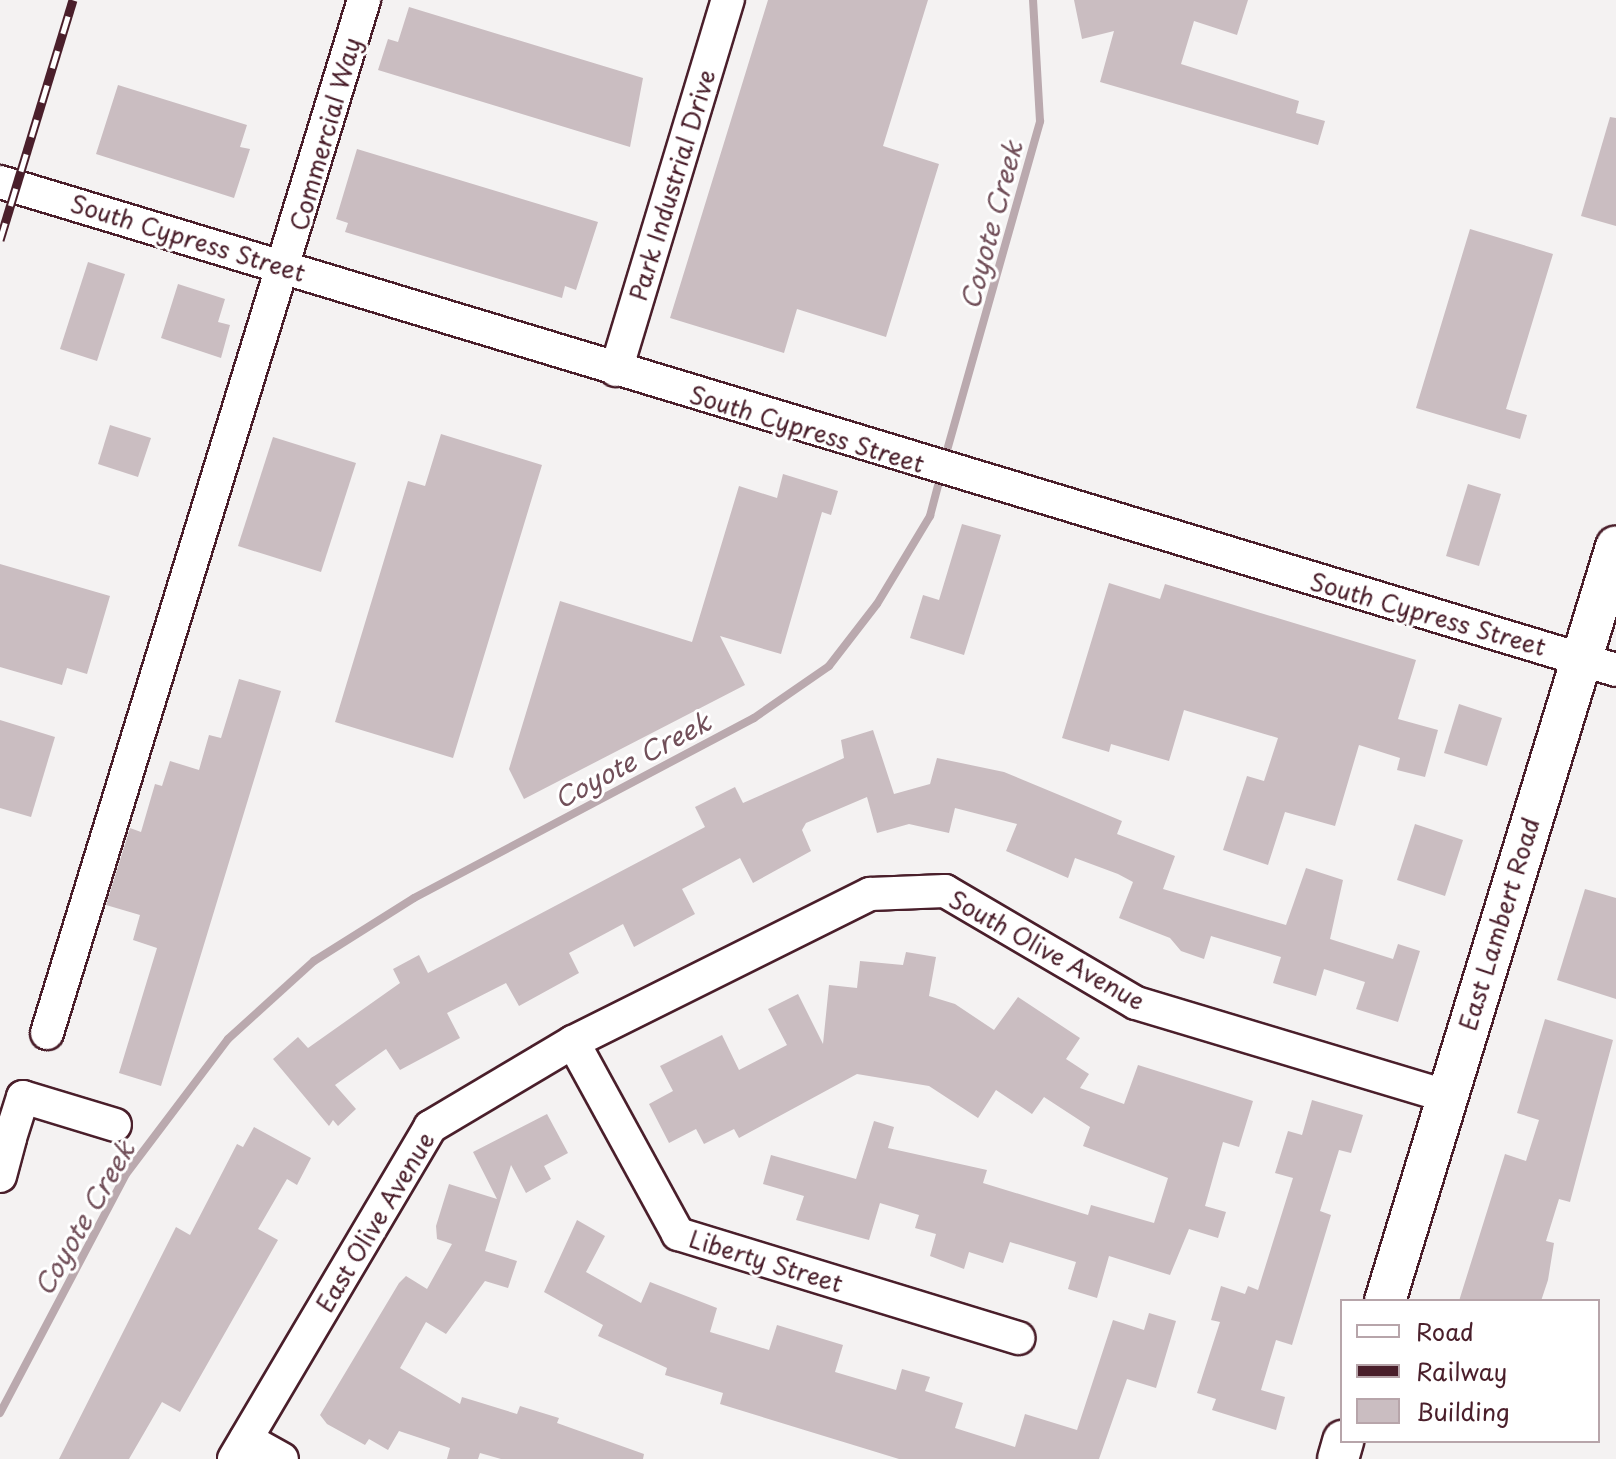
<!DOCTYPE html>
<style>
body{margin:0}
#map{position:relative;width:1616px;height:1459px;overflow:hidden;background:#f4f2f2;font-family:"Playpen Sans",sans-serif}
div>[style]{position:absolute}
.stream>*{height:8px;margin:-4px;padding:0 4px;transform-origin:4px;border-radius:4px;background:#baa9ae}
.building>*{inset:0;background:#cabdc1}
.roads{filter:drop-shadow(2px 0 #4a1f2b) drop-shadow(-2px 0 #4a1f2b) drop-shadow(0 2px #4a1f2b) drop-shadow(0 -2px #4a1f2b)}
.minor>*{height:32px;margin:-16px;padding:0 16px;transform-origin:16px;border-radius:16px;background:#fff}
.major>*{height:40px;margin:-20px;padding:0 20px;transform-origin:20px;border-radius:20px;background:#fff}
.rail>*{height:9px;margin-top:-4.5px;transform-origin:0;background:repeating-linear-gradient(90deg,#fff 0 18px,#4a1f2b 0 36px);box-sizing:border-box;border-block:2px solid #4a1f2b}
span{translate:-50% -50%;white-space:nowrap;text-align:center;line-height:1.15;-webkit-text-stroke:6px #fff;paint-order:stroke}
.street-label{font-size:24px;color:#4a1f2b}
.water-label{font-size:26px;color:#714f59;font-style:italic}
.legend{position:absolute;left:1340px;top:1299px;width:260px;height:144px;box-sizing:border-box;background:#fff;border:2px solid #b7a5aa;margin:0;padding:10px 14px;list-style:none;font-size:24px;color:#4a1f2b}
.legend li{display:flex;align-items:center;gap:16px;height:40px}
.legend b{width:40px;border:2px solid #b7a5aa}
</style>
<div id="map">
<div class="stream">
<i style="left:944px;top:461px;width:353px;rotate:-74.2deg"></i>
<i style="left:1040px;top:121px;width:121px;rotate:-93.3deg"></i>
<i style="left:0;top:1413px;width:270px;rotate:-62.2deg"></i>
<i style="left:126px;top:1174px;width:169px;rotate:-52.9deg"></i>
<i style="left:228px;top:1039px;width:116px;rotate:-42.2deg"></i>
<i style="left:314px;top:961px;width:118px;rotate:-32.2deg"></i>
<i style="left:414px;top:898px;width:385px;rotate:-27.9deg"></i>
<i style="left:754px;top:718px;width:91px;rotate:-34.7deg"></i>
<i style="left:829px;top:666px;width:78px;rotate:-52.3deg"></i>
<i style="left:877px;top:604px;width:103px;rotate:-58.9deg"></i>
<i style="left:930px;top:516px;width:43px;rotate:-75.3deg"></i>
</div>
<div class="building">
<i style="clip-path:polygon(768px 0,928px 0,883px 146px,939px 164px,886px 337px,797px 309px,784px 353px,670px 318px)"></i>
<i style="clip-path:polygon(1074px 0,1248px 0,1237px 35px,1194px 21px,1181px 64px,1299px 101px,1296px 113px,1325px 121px,1318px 145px,1100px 82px,1114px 31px,1082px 39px)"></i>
<i style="clip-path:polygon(409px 7px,643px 78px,630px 147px,378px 70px,388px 39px,398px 42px)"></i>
<i style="clip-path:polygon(118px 85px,247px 125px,240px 147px,250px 149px,234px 198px,96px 154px)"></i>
<i style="clip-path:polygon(1610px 117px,1616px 118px,1616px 226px,1581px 216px)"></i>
<i style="clip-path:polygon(357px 149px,598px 222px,576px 290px,565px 286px,562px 298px,345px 232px,348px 223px,336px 219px)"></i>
<i style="clip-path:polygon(1470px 229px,1553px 254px,1506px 409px,1527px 415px,1520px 439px,1416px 408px)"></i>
<i style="clip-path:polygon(88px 262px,125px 274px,97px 361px,60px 349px)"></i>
<i style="clip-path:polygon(178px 284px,225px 299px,218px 322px,230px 325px,221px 358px,161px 338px)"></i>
<i style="clip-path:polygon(110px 425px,151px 438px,138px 477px,98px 464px)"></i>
<i style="clip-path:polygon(441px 434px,542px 465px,453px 758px,335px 722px,408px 481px,425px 486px)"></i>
<i style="clip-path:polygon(273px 437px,356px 463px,321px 572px,238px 546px)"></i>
<i style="clip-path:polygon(783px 474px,838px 491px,831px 515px,822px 512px,781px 654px,720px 636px,745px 685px,524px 799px,509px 769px,560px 601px,692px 642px,739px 486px,777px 498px)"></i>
<i style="clip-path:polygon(1468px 484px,1501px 494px,1479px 566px,1446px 556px)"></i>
<i style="clip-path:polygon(962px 524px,1001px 535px,964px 655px,910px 638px,923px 595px,939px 600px)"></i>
<i style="clip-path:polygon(0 564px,110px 596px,87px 674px,67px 668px,62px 685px,0 667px)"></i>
<i style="clip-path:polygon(1109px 583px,1160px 599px,1165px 584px,1416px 660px,1398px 719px,1438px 730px,1425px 777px,1397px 770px,1400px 758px,1359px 745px,1335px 826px,1285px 812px,1268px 865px,1223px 850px,1247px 776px,1264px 781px,1278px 738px,1184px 710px,1169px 761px,1111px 744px,1109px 752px,1062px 738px)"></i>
<i style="clip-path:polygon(239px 679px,281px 691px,161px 1086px,119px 1073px,157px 948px,133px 940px,140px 915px,106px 905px,130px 828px,141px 832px,155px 784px,162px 786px,170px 761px,199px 770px,209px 735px,221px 738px)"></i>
<i style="clip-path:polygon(1459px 704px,1502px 718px,1487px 766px,1444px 753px)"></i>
<i style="clip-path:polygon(0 720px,55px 737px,31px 817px,0 808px)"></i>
<i style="clip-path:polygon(873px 730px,894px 794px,930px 784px,937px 758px,1004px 772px,1122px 821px,1117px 834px,1175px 856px,1163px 889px,1286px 925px,1306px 868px,1343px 880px,1330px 939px,1393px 959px,1398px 944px,1420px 951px,1398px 1022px,1356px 1009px,1365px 982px,1324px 969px,1316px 996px,1273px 983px,1281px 957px,1211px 936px,1204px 959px,1181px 951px,1170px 938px,1119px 918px,1133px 882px,1118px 874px,1075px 858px,1068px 878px,1006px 851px,1017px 824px,955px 808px,949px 833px,909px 824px,877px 833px,867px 797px,806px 823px,802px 830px,811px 851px,753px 883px,740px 858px,682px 889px,695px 914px,634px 947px,623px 924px,569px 953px,579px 973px,519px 1006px,506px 983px,447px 1013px,460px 1038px,400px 1070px,386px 1049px,335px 1085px,356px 1109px,338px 1126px,333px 1120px,329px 1126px,273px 1059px,298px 1037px,308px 1048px,400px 983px,393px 969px,419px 955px,428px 973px,705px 827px,695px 807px,735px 787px,743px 803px,844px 758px,841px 740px)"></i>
<i style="clip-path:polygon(1415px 824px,1463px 840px,1445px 896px,1397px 880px)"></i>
<i style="clip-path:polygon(1585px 889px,1616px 898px,1616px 999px,1557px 980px)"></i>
<i style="clip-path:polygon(906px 952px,936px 957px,929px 996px,955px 1004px,994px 1030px,1018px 997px,1080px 1038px,1066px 1059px,1089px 1074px,1080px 1088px,1124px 1104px,1138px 1065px,1253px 1101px,1239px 1147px,1223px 1142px,1205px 1206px,1226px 1212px,1218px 1238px,1189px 1229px,1170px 1275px,1109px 1256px,1097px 1298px,1068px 1289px,1076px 1262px,1010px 1242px,1003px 1263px,969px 1252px,964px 1269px,930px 1256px,936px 1234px,915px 1228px,919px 1215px,880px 1203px,869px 1240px,796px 1220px,804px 1196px,763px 1184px,771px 1155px,856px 1179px,874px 1121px,894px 1127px,888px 1148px,987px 1170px,983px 1183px,1088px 1215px,1091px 1205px,1154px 1223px,1168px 1178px,1083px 1146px,1090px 1127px,1044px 1097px,1032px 1114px,996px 1090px,978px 1118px,929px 1086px,857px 1074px,739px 1138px,734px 1129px,704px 1144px,696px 1129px,669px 1143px,649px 1104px,673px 1091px,660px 1066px,722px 1035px,739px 1070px,787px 1045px,768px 1009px,798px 994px,823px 1044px,829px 985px,857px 988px,860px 961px,903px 965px)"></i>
<i style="clip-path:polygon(1545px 1019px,1613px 1040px,1570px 1202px,1559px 1199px,1546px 1241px,1554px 1243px,1548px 1280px,1541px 1301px,1459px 1301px,1505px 1154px,1526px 1161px,1539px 1120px,1517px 1113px)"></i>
<i style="clip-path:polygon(1312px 1100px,1363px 1115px,1351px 1153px,1339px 1150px,1320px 1211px,1331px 1215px,1292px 1345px,1276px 1340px,1261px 1390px,1285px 1397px,1276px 1430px,1212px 1410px,1216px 1399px,1197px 1393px,1220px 1322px,1211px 1320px,1221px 1286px,1245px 1294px,1248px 1286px,1258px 1290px,1293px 1178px,1275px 1173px,1288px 1131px,1302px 1135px)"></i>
<i style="clip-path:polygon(547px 1114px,568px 1153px,544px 1166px,551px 1179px,526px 1193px,511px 1165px,485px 1251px,517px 1261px,508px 1288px,485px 1281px,446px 1334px,426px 1322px,400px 1368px,460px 1404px,462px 1397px,517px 1414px,520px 1406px,559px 1418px,557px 1423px,644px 1454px,643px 1459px,501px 1459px,480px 1453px,478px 1459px,447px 1459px,450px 1448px,399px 1431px,388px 1450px,369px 1439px,365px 1445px,327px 1424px,320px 1415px,399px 1283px,406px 1276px,427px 1289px,452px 1244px,437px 1239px,436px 1226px,449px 1184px,497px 1199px,473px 1152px)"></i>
<i style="clip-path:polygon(254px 1127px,311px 1158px,297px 1185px,287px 1179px,258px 1229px,278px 1240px,180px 1412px,162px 1402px,129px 1459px,59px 1459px,176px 1227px,190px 1235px,237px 1144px,243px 1147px)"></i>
<i style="clip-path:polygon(577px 1220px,605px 1236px,586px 1272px,641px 1303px,650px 1282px,717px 1308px,710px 1332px,769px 1350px,777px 1325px,843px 1345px,835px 1372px,896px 1390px,902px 1369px,930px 1377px,925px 1391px,963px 1403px,955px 1428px,1015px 1447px,1025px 1414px,1077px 1430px,1113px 1320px,1144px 1330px,1149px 1313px,1176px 1321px,1156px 1388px,1127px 1379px,1099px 1459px,899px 1459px,720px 1404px,723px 1393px,665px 1375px,667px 1368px,598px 1336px,603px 1325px,544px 1292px)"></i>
</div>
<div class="roads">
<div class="minor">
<i style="left:0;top:182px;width:1688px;rotate:16.8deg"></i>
<i style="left:616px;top:370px;width:387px;rotate:-73.2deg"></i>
<i style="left:47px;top:1033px;width:1081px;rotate:-72.94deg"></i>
<i style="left:573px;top:1042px;width:219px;rotate:61.3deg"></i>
<i style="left:678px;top:1234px;width:356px;rotate:17deg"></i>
<i style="left:0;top:1135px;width:10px;rotate:17deg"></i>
<i style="left:10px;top:1138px;width:43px;rotate:-72.4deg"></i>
<i style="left:23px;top:1097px;width:96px;rotate:16.9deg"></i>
<i style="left:0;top:1176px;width:39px;rotate:-75deg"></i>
<i style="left:246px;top:1439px;width:41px;rotate:29.1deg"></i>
<i style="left:234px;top:1459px;width:386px;rotate:-59.4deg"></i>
<i style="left:430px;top:1127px;width:166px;rotate:-30.7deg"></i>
<i style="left:573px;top:1042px;width:332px;rotate:-26.5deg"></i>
<i style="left:870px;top:894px;width:75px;rotate:-2.3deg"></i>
<i style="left:945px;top:891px;width:221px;rotate:30.4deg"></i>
<i style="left:1136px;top:1003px;width:324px;rotate:16.7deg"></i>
</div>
<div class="major">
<i style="left:1385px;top:1301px;width:789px;rotate:-72.97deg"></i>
<i style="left:1338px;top:1459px;width:19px;rotate:-74deg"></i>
</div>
</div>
<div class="rail">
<i style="left:0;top:240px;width:251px;rotate:-73.1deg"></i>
</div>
<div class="street-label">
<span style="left:325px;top:134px;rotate:-74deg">Commercial Way</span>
<span style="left:672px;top:185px;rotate:-73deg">Park Industrial Drive</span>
<span style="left:188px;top:238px;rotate:17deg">South Cypress Street</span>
<span style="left:807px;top:429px;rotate:17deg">South Cypress Street</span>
<span style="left:1428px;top:614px;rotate:16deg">South Cypress Street</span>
<span style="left:1499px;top:924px;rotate:-73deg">East Lambert Road</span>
<span style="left:1047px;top:950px;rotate:29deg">South Olive Avenue</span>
<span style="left:375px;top:1222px;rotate:-59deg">East Olive Avenue</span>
<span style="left:766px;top:1261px;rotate:17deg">Liberty Street</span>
</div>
<div class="water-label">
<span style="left:991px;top:225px;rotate:-75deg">Coyote Creek</span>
<span style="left:632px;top:760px;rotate:-28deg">Coyote Creek</span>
<span style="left:84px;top:1218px;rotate:-60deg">Coyote Creek</span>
</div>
<ul class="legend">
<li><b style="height:10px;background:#fff"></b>Road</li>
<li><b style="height:10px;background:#4a1f2b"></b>Railway</li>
<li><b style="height:22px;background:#cabdc1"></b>Building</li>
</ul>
</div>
